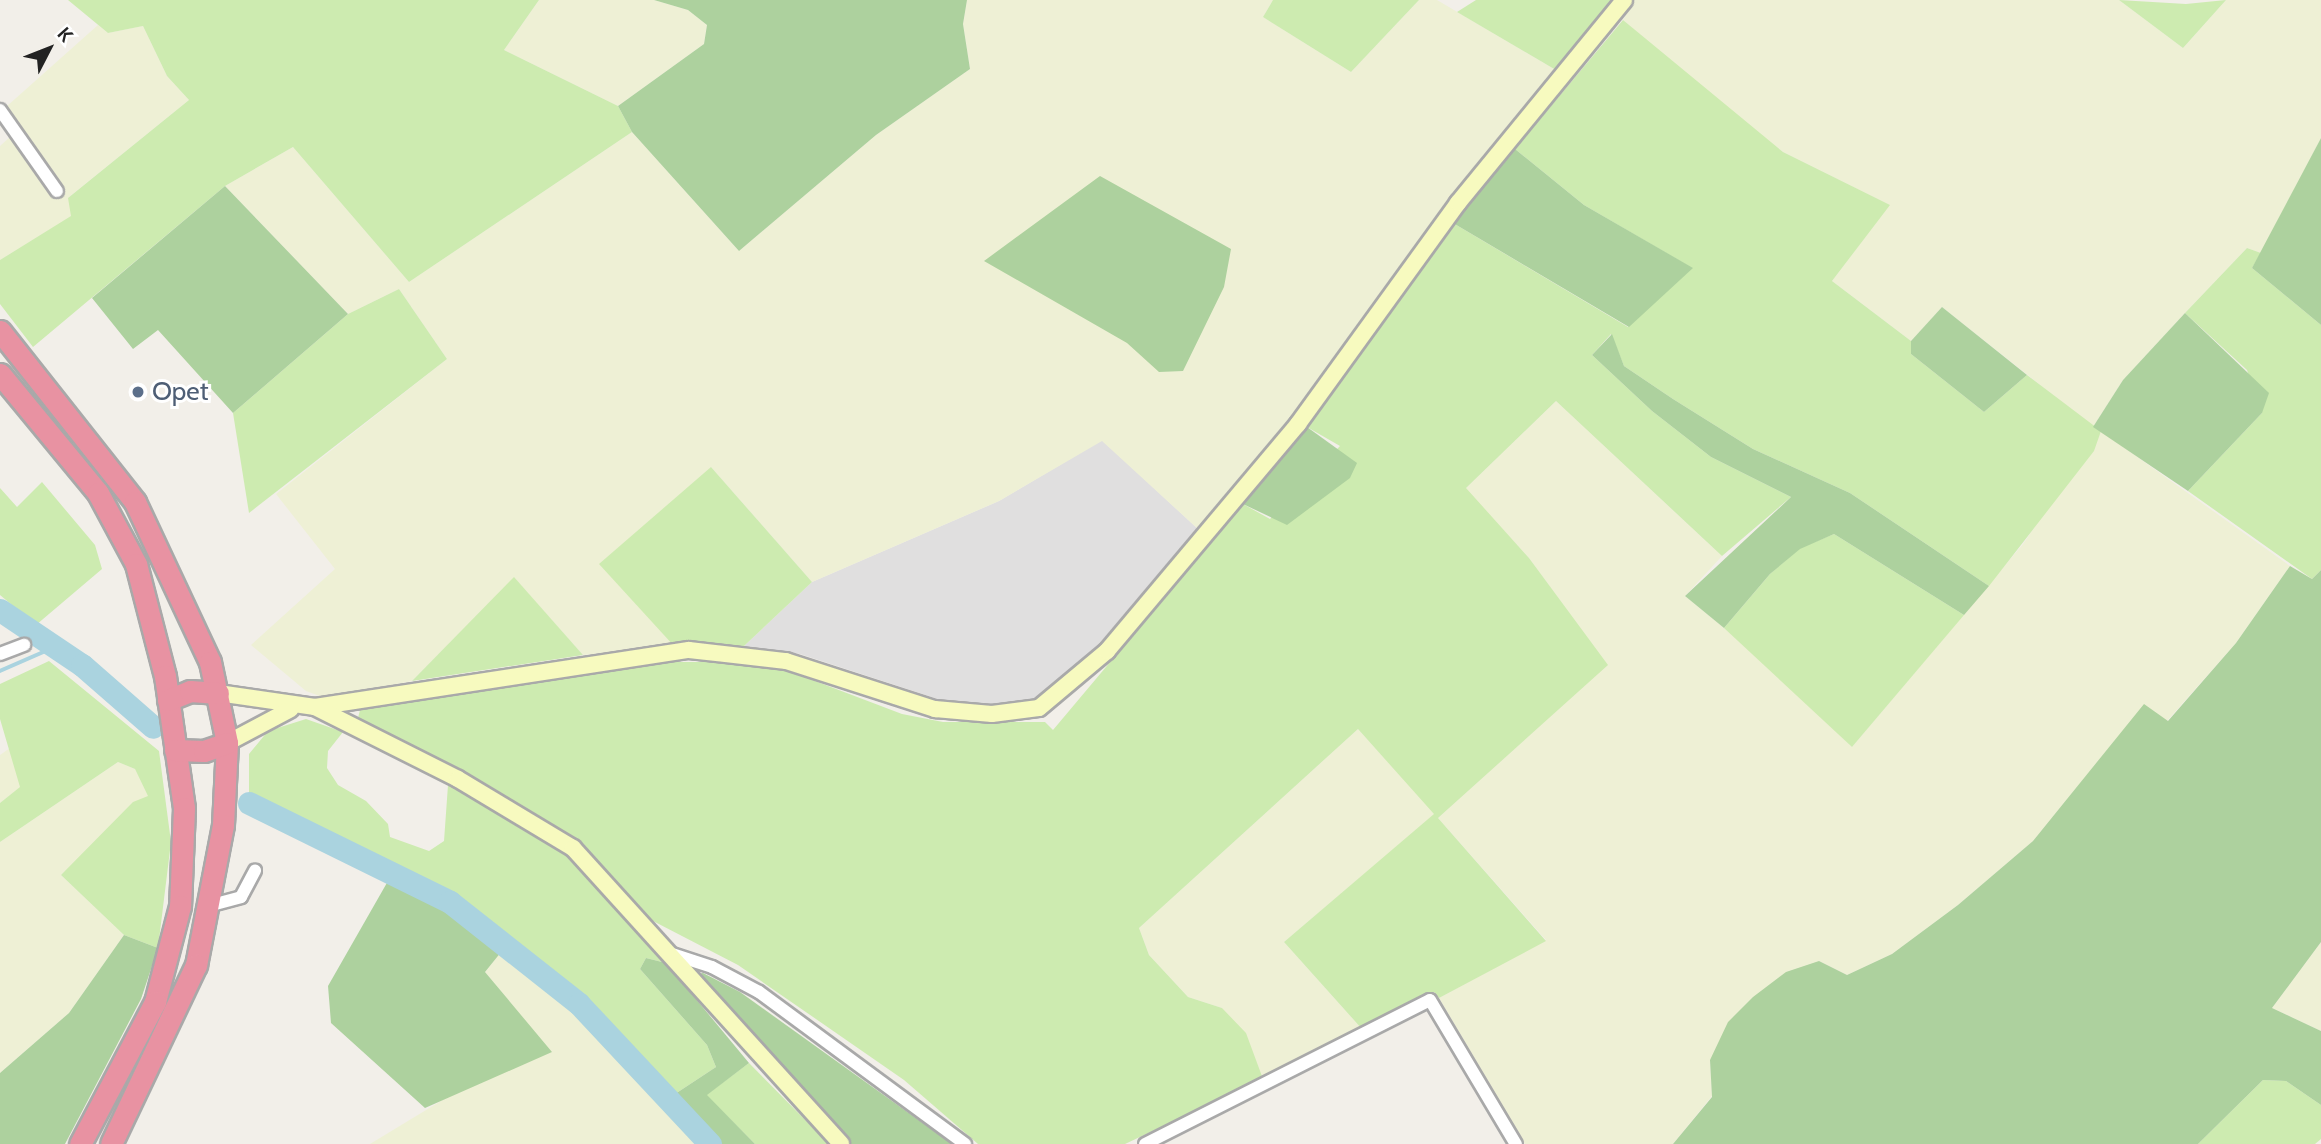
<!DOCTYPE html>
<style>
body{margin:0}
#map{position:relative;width:2321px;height:1144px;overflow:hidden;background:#f2efe9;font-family:Cabin,sans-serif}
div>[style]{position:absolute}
.residential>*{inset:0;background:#e0dfdf}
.farmland>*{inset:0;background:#eef0d5}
.grass>*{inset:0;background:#cdebb0}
.forest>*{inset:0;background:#add19e}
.stream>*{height:3.5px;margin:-1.75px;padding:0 1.75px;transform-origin:1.75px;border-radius:1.75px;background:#aad3df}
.river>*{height:23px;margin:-11.5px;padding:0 11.5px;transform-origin:11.5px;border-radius:11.5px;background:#aad3df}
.roads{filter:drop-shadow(2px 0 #a9a9a9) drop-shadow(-2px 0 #a9a9a9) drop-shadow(0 2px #a9a9a9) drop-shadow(0 -2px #a9a9a9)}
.street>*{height:12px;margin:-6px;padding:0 6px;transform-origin:6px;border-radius:6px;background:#fff}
.secondary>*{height:16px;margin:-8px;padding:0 8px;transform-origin:8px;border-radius:8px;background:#f7fabf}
.highway>*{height:21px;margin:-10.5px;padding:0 10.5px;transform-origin:10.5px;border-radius:10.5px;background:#e892a2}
.dots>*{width:19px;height:19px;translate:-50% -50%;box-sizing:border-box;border:4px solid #fff;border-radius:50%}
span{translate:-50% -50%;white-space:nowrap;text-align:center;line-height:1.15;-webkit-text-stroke:6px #fff;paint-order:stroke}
.service-label{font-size:26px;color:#4e5e75}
.left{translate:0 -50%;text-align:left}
.north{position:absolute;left:14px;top:14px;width:70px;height:70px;-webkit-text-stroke:5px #fff;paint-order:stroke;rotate:48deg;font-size:19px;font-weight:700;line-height:28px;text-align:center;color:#222}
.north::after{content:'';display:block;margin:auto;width:24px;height:32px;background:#222;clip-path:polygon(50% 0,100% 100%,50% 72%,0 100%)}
</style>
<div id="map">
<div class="residential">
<i style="clip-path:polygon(1102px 440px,1198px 529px,1074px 675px,1035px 702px,994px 706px,944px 701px,800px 654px,744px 646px,812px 582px,999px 501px)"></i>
</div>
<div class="farmland">
<i style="clip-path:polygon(539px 0,654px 0,688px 10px,707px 25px,704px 44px,618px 106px,504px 50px)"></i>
<i style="clip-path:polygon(967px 0,1273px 0,1263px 17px,1351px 72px,1419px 0,1437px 0,1561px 73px,1450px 199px,1329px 372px,1198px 529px,1102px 441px,999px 501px,812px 582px,711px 467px,674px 646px,583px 655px,514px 578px,412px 681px,325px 698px,306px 691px,251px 645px,335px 569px,276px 494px,447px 359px,399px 289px,348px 314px,225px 186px,293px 147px,409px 282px,632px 132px,739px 251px,876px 135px,970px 69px,963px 24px)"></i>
<i style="clip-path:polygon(1634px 0,2119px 0,2183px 48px,2226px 0,2321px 0,2321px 138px,2261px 253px,2247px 248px,2185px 313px,2123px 380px,2093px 427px,1942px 307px,1911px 341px,1832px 281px,1889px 205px,1783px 152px,1701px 88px,1623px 20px)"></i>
<i style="clip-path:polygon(98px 25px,108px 33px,143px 26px,167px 76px,189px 100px,69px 197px,72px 216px,0 260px,0 146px,21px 127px,6px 107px)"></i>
<i style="clip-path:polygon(1556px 401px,1722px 556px,1685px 596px,1768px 664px,1852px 747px,2023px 544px,2101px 431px,2290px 566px,2236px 643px,2167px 721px,2144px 705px,2033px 841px,1958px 905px,1892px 954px,1847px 975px,1819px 961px,1710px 1060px,1712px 1096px,1673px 1144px,1525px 1144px,1439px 998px,1546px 940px,1438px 818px,1607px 665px,1529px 558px,1465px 489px)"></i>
<i style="clip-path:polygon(1358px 729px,1435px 814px,1284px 942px,1362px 1029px,1263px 1079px,1222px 1008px,1188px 997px,1149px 955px,1139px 928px)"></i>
<i style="clip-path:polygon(10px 748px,21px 787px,0 803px,0 755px)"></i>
<i style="clip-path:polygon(118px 762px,135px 769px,149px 796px,61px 875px,124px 935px,69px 1013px,0 1073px,0 842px)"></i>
<i style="clip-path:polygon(2321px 942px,2321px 1031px,2272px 1008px)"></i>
<i style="clip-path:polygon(506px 946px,579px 1004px,710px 1144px,370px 1144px,464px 1087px,551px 1052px,485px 972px)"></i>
</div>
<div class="grass">
<i style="clip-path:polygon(68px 0,539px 0,504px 50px,618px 106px,632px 132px,409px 282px,293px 147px,225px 186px,33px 347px,0 304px,0 260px,71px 216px,68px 198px,189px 100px,167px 76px,143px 26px,108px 33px)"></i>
<i style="clip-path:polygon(1273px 0,1419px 0,1351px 72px,1263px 17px)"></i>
<i style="clip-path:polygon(1476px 0,1614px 0,1561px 73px,1457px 12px)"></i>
<i style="clip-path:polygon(2119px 0,2186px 4px,2226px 0,2183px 48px)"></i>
<i style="clip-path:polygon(1623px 20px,1783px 152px,1890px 205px,1832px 281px,1911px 341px,1911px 354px,1984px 412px,2027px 375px,2101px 431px,2094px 451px,1989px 586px,1850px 493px,1753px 449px,1673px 399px,1624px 366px,1611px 334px,1592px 355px,1652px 411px,1711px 457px,1791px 497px,1722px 556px,1556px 401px,1466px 488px,1529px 558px,1608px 665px,1438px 818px,1546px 941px,1439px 998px,1434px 992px,1362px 1029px,1284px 942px,1434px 814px,1358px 729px,1139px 928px,1149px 955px,1188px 997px,1222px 1008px,1246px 1033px,1263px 1079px,1125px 1144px,978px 1144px,904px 1080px,738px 965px,653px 921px,576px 839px,358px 718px,360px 710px,666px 662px,743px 662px,794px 673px,902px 714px,943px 722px,1045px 722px,1053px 730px,1243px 504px,1270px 519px,1340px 446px,1307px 427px,1453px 223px,1628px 327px,1692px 268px,1584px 205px,1515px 149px)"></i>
<i style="clip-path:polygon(2247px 248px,2261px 253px,2252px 268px,2321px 325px,2321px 570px,2312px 579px,2188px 491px,2262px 413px,2247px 370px,2185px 313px)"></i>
<i style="clip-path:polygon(399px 289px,447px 359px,249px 513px,233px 413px,348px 314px)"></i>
<i style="clip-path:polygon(711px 467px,812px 582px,744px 646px,674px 646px,599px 564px)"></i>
<i style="clip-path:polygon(42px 482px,95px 545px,102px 569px,36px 625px,0 595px,0 488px,17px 507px)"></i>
<i style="clip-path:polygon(1834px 534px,1964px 615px,1852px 747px,1724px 628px,1770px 574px,1800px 548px)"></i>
<i style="clip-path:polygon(514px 577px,583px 655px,412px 681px)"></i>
<i style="clip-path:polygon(49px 661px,159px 751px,171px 842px,158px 948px,124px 935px,61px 875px,133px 802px,148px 796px,135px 769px,118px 762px,0 842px,0 803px,20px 787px,0 719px,0 684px)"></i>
<i style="clip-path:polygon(306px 719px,343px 732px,328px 751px,327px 768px,338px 785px,366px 801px,388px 824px,390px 837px,429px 851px,444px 841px,448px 785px,568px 851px,666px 963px,646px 958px,640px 969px,707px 1045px,716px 1067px,669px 1098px,579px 1004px,450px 902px,249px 803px,249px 754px,268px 731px)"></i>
<i style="clip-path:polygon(749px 1063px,829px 1144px,755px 1144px,706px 1095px)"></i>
<i style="clip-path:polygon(2263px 1080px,2286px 1081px,2321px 1105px,2321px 1139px,2315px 1144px,2198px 1144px)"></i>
</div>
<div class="forest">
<i style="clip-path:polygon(654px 0,967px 0,963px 24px,970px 69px,876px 135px,739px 251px,632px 132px,618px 106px,704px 44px,707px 25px,688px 10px)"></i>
<i style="clip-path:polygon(2321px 138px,2321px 325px,2252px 268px)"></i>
<i style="clip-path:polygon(1515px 149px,1584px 205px,1693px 268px,1629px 327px,1453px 223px)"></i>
<i style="clip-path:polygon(1100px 176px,1231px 249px,1224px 287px,1183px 371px,1159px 372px,1127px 343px,984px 261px)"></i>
<i style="clip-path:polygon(225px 186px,348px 314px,233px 413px,158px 330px,133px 349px,92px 298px)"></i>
<i style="clip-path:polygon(1942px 307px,2027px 375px,1984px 412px,1911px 354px,1911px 341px)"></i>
<i style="clip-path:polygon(2185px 313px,2269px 393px,2262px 413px,2188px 491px,2093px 427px,2123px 380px)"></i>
<i style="clip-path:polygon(1612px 334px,1624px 366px,1673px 399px,1753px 449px,1850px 493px,1989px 586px,1964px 615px,1834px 534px,1800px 549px,1770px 574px,1724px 628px,1685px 596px,1791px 497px,1711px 457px,1652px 411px,1592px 355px)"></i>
<i style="clip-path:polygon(1307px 427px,1357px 463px,1350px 478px,1287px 525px,1243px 504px)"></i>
<i style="clip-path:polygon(2290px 566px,2312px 579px,2321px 570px,2321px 942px,2272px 1008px,2321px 1031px,2321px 1105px,2286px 1081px,2263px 1080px,2198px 1144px,1673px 1144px,1712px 1097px,1710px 1060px,1728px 1022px,1753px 997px,1786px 972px,1819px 961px,1847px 975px,1892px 954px,1958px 905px,2033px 841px,2144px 704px,2168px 721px,2236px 643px)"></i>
<i style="clip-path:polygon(392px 874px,450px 902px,506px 946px,485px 972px,552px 1052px,425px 1108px,331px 1023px,328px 986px)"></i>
<i style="clip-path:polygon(124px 935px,158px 948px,141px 999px,65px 1144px,0 1144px,0 1073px,69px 1013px)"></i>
<i style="clip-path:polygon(646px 958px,666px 963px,749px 1063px,707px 1095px,755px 1144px,710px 1144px,669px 1098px,716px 1067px,707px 1045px,640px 969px)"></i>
<i style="clip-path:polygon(703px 973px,740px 992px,952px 1144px,850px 1144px,697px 974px)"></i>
</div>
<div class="stream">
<i style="left:0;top:671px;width:60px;rotate:-23.6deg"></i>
</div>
<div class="river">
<i style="left:0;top:610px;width:99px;rotate:33.9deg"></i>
<i style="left:82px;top:665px;width:94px;rotate:41.1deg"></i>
<i style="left:249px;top:803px;width:224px;rotate:26.2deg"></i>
<i style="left:450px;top:902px;width:164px;rotate:38.3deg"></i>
<i style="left:579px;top:1004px;width:192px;rotate:46.9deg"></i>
</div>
<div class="roads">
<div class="street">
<i style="left:0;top:110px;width:99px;rotate:54.9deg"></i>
<i style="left:0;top:654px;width:26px;rotate:-21deg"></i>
<i style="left:208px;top:906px;width:34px;rotate:-15deg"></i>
<i style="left:241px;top:897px;width:30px;rotate:-62deg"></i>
<i style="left:669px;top:953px;width:45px;rotate:18deg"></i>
<i style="left:712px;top:967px;width:53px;rotate:28deg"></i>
<i style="left:759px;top:992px;width:256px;rotate:36.4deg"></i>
<i style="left:1145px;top:1144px;width:319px;rotate:-26.8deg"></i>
<i style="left:1430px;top:1000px;width:168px;rotate:59.2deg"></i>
</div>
<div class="secondary">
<i style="left:218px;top:693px;width:98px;rotate:8.2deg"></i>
<i style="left:315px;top:707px;width:378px;rotate:-8.7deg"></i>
<i style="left:689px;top:650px;width:98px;rotate:6.5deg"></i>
<i style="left:786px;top:661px;width:157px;rotate:17.9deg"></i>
<i style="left:935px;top:709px;width:57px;rotate:5deg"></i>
<i style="left:992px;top:714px;width:47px;rotate:-7.3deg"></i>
<i style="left:1039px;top:708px;width:89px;rotate:-40deg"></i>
<i style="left:1107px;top:651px;width:297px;rotate:-49.9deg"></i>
<i style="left:1298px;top:424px;width:273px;rotate:-54.1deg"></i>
<i style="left:1458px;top:203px;width:262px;rotate:-50.7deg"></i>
<i style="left:315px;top:707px;width:160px;rotate:26.7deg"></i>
<i style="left:458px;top:779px;width:134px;rotate:31deg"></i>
<i style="left:573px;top:848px;width:399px;rotate:47.8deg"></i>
<i style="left:227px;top:743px;width:72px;rotate:-28deg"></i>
</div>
<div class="highway">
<i style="left:0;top:331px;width:218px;rotate:51.7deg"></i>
<i style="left:135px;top:502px;width:177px;rotate:64.9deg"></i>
<i style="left:210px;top:662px;width:83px;rotate:78.1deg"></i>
<i style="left:227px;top:743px;width:82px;rotate:92.8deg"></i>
<i style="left:223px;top:825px;width:143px;rotate:100.9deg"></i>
<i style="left:196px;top:965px;width:198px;rotate:115.4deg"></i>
<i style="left:0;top:374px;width:154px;rotate:50.5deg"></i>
<i style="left:98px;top:493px;width:81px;rotate:61.8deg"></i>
<i style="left:136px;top:564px;width:116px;rotate:75.5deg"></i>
<i style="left:165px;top:676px;width:133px;rotate:81.8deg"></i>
<i style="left:184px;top:808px;width:98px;rotate:92.3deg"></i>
<i style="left:180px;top:906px;width:99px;rotate:104.6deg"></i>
<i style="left:155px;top:1002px;width:161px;rotate:117.8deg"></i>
<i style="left:168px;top:700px;width:24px;rotate:-22deg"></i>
<i style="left:190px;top:691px;width:28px;rotate:4deg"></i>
<i style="left:175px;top:750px;width:29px;rotate:2deg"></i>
<i style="left:204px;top:751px;width:24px;rotate:-19deg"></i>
</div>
</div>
<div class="dots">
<i style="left:138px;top:392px;background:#5c6f8a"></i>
</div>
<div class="service-label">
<span class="left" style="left:152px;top:392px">Opet</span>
</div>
<div class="north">K</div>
</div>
